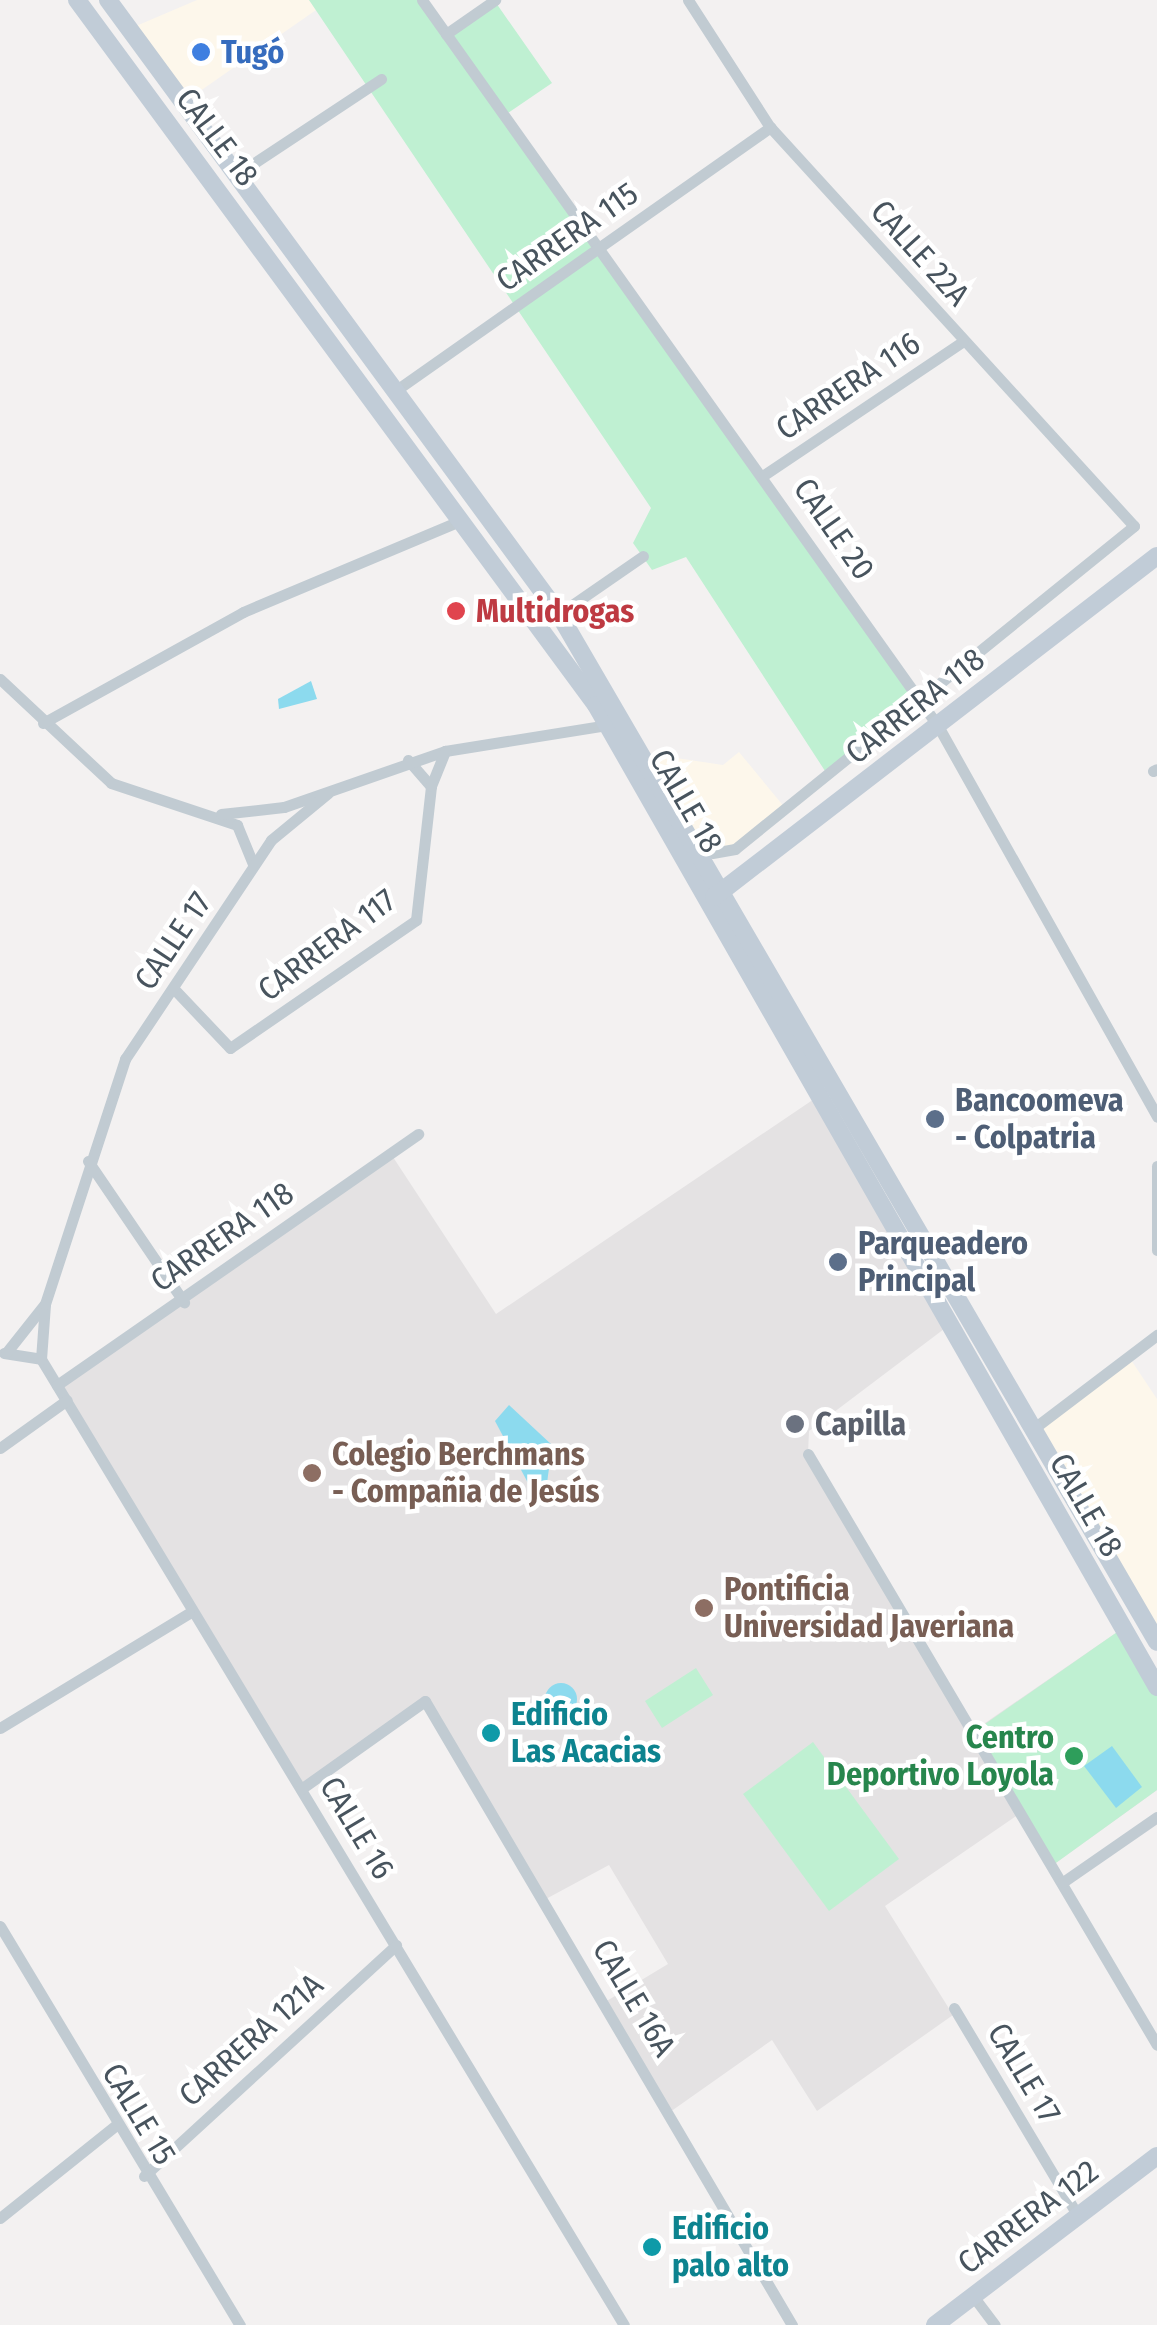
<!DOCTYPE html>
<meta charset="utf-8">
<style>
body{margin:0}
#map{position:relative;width:1157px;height:2325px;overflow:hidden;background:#f3f1f1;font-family:"Fira Sans Condensed",sans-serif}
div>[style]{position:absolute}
.commercial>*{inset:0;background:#fdf7eb}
.education>*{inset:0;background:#e4e2e3}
.green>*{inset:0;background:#bff0d2}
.water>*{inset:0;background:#8cdaee}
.round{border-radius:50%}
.street>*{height:11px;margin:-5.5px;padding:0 5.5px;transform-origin:5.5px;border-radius:5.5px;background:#c1cbd2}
.secondary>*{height:18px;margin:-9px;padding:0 9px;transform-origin:9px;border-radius:9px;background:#c1ccd7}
.dots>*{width:28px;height:28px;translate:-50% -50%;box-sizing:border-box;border:5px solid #fff;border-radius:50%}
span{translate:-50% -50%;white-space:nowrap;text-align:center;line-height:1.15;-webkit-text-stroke:9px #fff;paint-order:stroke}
.shop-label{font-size:32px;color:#366cbe;font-weight:700}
.left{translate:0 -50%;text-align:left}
.street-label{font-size:32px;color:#48545e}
.health-label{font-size:32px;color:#be3a42;font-weight:700}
.service-label{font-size:32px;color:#4e5e75;font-weight:700}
.worship-label{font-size:32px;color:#5b616d;font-weight:700}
.education-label{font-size:32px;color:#785e54;font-weight:700}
.culture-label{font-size:32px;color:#0d838f;font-weight:700}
.leisure-label{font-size:32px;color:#27864d;font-weight:700}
.right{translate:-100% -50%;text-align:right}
</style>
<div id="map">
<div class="commercial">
<i style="clip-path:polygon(197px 0,309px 0,316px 10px,183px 103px,129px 29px)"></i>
<i style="clip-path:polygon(739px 752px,786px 809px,735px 849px,699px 848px,643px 753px,723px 765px)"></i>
<i style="clip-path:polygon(1129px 1357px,1157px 1399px,1157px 1642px,1033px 1429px)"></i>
</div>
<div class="education">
<i style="clip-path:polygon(820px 1095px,948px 1326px,809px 1431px,808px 1454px,975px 1730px,1123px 1628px,1157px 1790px,1053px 1865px,1022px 1812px,885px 1906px,953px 2015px,817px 2111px,772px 2040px,670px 2112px,605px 2002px,668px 1964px,609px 1865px,544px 1900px,425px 1702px,301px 1789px,57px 1385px,391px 1154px,496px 1314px)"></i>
</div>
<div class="green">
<i style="clip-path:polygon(309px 0,422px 0,446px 33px,494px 0,552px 83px,502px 117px,921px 701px,827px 774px,686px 557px,652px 570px,633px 543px,651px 508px)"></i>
<i style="clip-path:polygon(1123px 1628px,1157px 1687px,1157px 1790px,1053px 1865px,975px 1731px)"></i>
<i style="clip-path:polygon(696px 1668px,713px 1695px,662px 1728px,645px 1701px)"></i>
<i style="clip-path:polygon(813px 1742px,899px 1859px,829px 1911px,743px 1794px)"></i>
</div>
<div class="water">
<i style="clip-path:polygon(311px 681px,317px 699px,279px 709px,278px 699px)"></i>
<i style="clip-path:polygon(509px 1405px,552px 1445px,546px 1491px,535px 1496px,495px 1421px)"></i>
<i class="round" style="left:545px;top:1683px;width:32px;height:32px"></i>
<i style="clip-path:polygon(1112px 1746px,1142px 1787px,1116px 1808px,1084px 1766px)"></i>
</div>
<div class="street">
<i style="left:422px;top:0;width:891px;rotate:54.6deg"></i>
<i style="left:938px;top:726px;width:448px;rotate:60.7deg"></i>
<i style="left:688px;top:0;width:151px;rotate:57.2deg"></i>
<i style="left:770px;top:127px;width:540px;rotate:47.63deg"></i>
<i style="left:1134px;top:526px;width:513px;rotate:141.01deg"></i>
<i style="left:735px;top:849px;width:23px;rotate:170deg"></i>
<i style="left:446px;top:34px;width:60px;rotate:-34.8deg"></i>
<i style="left:236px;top:175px;width:174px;rotate:-33.5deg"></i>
<i style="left:395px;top:391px;width:459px;rotate:-35.1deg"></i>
<i style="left:764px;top:475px;width:239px;rotate:-33.9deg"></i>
<i style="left:559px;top:614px;width:102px;rotate:-34.6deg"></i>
<i style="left:0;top:679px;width:152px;rotate:43.1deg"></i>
<i style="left:111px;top:783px;width:133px;rotate:18.4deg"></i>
<i style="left:237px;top:825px;width:42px;rotate:67.7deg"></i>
<i style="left:43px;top:723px;width:229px;rotate:-29deg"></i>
<i style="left:243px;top:612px;width:232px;rotate:-22.8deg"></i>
<i style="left:408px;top:760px;width:35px;rotate:49deg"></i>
<i style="left:1153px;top:771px;width:4px;rotate:-27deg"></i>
<i style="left:221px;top:814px;width:63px;rotate:-6.3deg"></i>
<i style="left:284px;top:807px;width:170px;rotate:-19.2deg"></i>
<i style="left:445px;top:751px;width:170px;rotate:-9.1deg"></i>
<i style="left:175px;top:990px;width:80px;rotate:46.5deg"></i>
<i style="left:230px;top:1048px;width:226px;rotate:-34.5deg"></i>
<i style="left:416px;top:920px;width:135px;rotate:-83.6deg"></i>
<i style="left:431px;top:786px;width:38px;rotate:-68deg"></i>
<i style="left:88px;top:1161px;width:171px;rotate:55.8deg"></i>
<i style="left:1157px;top:1166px;width:84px;rotate:90deg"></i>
<i style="left:4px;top:1353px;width:37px;rotate:9deg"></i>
<i style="left:6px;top:1353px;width:61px;rotate:-51.6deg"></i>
<i style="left:41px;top:1359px;width:1128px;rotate:58.89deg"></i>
<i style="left:41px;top:1359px;width:55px;rotate:-85.8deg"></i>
<i style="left:45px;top:1304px;width:258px;rotate:-71.9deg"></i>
<i style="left:125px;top:1059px;width:263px;rotate:-56.3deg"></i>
<i style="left:271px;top:840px;width:74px;rotate:-39.5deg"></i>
<i style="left:57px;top:1385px;width:440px;rotate:-34.8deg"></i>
<i style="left:1033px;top:1429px;width:156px;rotate:-37.2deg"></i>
<i style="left:0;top:1448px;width:82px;rotate:-35.6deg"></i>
<i style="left:808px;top:1454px;width:686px;rotate:59.44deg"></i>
<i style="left:0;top:1728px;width:221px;rotate:-31.3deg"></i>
<i style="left:301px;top:1789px;width:152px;rotate:-35.4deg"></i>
<i style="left:425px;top:1701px;width:724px;rotate:59.54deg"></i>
<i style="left:1063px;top:1882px;width:114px;rotate:-34.7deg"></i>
<i style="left:0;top:1926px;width:466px;rotate:59deg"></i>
<i style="left:954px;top:2008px;width:242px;rotate:59.2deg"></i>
<i style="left:144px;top:2176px;width:342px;rotate:-42.5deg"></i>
<i style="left:0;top:2218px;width:147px;rotate:-38.7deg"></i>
<i style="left:973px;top:2296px;width:36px;rotate:53deg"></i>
</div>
<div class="secondary">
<i style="left:77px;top:0;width:875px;rotate:53.64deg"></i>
<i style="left:596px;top:705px;width:1131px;rotate:60.26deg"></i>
<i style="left:108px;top:0;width:762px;rotate:53.7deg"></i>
<i style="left:559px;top:614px;width:1189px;rotate:59.81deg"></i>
<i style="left:714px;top:897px;width:559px;rotate:-37.59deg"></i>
<i style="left:935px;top:2325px;width:279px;rotate:-37.3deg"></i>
</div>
<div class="dots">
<i style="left:201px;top:52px;background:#3f7fe0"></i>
<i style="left:456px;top:611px;background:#e0444e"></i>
<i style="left:935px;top:1119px;background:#5c6f8a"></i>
<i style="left:838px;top:1262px;background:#5c6f8a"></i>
<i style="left:795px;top:1424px;background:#6b7280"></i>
<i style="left:312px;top:1473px;background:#8d6e63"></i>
<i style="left:704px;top:1608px;background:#8d6e63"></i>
<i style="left:491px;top:1733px;background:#0f9aa8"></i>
<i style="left:1074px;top:1756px;background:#2e9e5b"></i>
<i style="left:652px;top:2247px;background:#0f9aa8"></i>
</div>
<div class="shop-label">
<span class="left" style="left:221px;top:52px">Tugó</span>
</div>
<div class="street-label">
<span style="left:217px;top:137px;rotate:53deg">CALLE 18</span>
<span style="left:567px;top:237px;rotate:-35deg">CARRERA 115</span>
<span style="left:920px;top:253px;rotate:48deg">CALLE 22A</span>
<span style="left:848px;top:386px;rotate:-34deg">CARRERA 116</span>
<span style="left:834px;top:529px;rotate:55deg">CALLE 20</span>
<span style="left:915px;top:706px;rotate:-38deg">CARRERA 118</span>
<span style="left:686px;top:801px;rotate:60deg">CALLE 18</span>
<span style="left:173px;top:941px;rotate:-56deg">CALLE 17</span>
<span style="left:327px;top:945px;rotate:-37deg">CARRERA 117</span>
<span style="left:222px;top:1237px;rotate:-35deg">CARRERA 118</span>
<span style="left:1086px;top:1505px;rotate:60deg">CALLE 18</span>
<span style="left:357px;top:1828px;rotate:59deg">CALLE 16</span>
<span style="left:634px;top:1998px;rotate:59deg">CALLE 16A</span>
<span style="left:251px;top:2040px;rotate:-42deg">CARRERA 121A</span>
<span style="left:1024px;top:2073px;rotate:59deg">CALLE 17</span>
<span style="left:139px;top:2114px;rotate:59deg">CALLE 15</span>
<span style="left:1028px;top:2217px;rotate:-37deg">CARRERA 122</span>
</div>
<div class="health-label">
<span class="left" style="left:476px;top:611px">Multidrogas</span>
</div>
<div class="service-label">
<span class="left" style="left:955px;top:1119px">Bancoomeva<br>- Colpatria</span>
<span class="left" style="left:858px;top:1262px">Parqueadero<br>Principal</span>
</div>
<div class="worship-label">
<span class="left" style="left:815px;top:1424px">Capilla</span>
</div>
<div class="education-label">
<span class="left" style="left:332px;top:1473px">Colegio Berchmans<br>- Compañia de Jesús</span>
<span class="left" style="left:724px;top:1608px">Pontificia<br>Universidad Javeriana</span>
</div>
<div class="culture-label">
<span class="left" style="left:511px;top:1733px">Edificio<br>Las Acacias</span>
<span class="left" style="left:672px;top:2247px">Edificio<br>palo alto</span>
</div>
<div class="leisure-label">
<span class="right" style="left:1054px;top:1756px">Centro<br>Deportivo Loyola</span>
</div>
</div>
